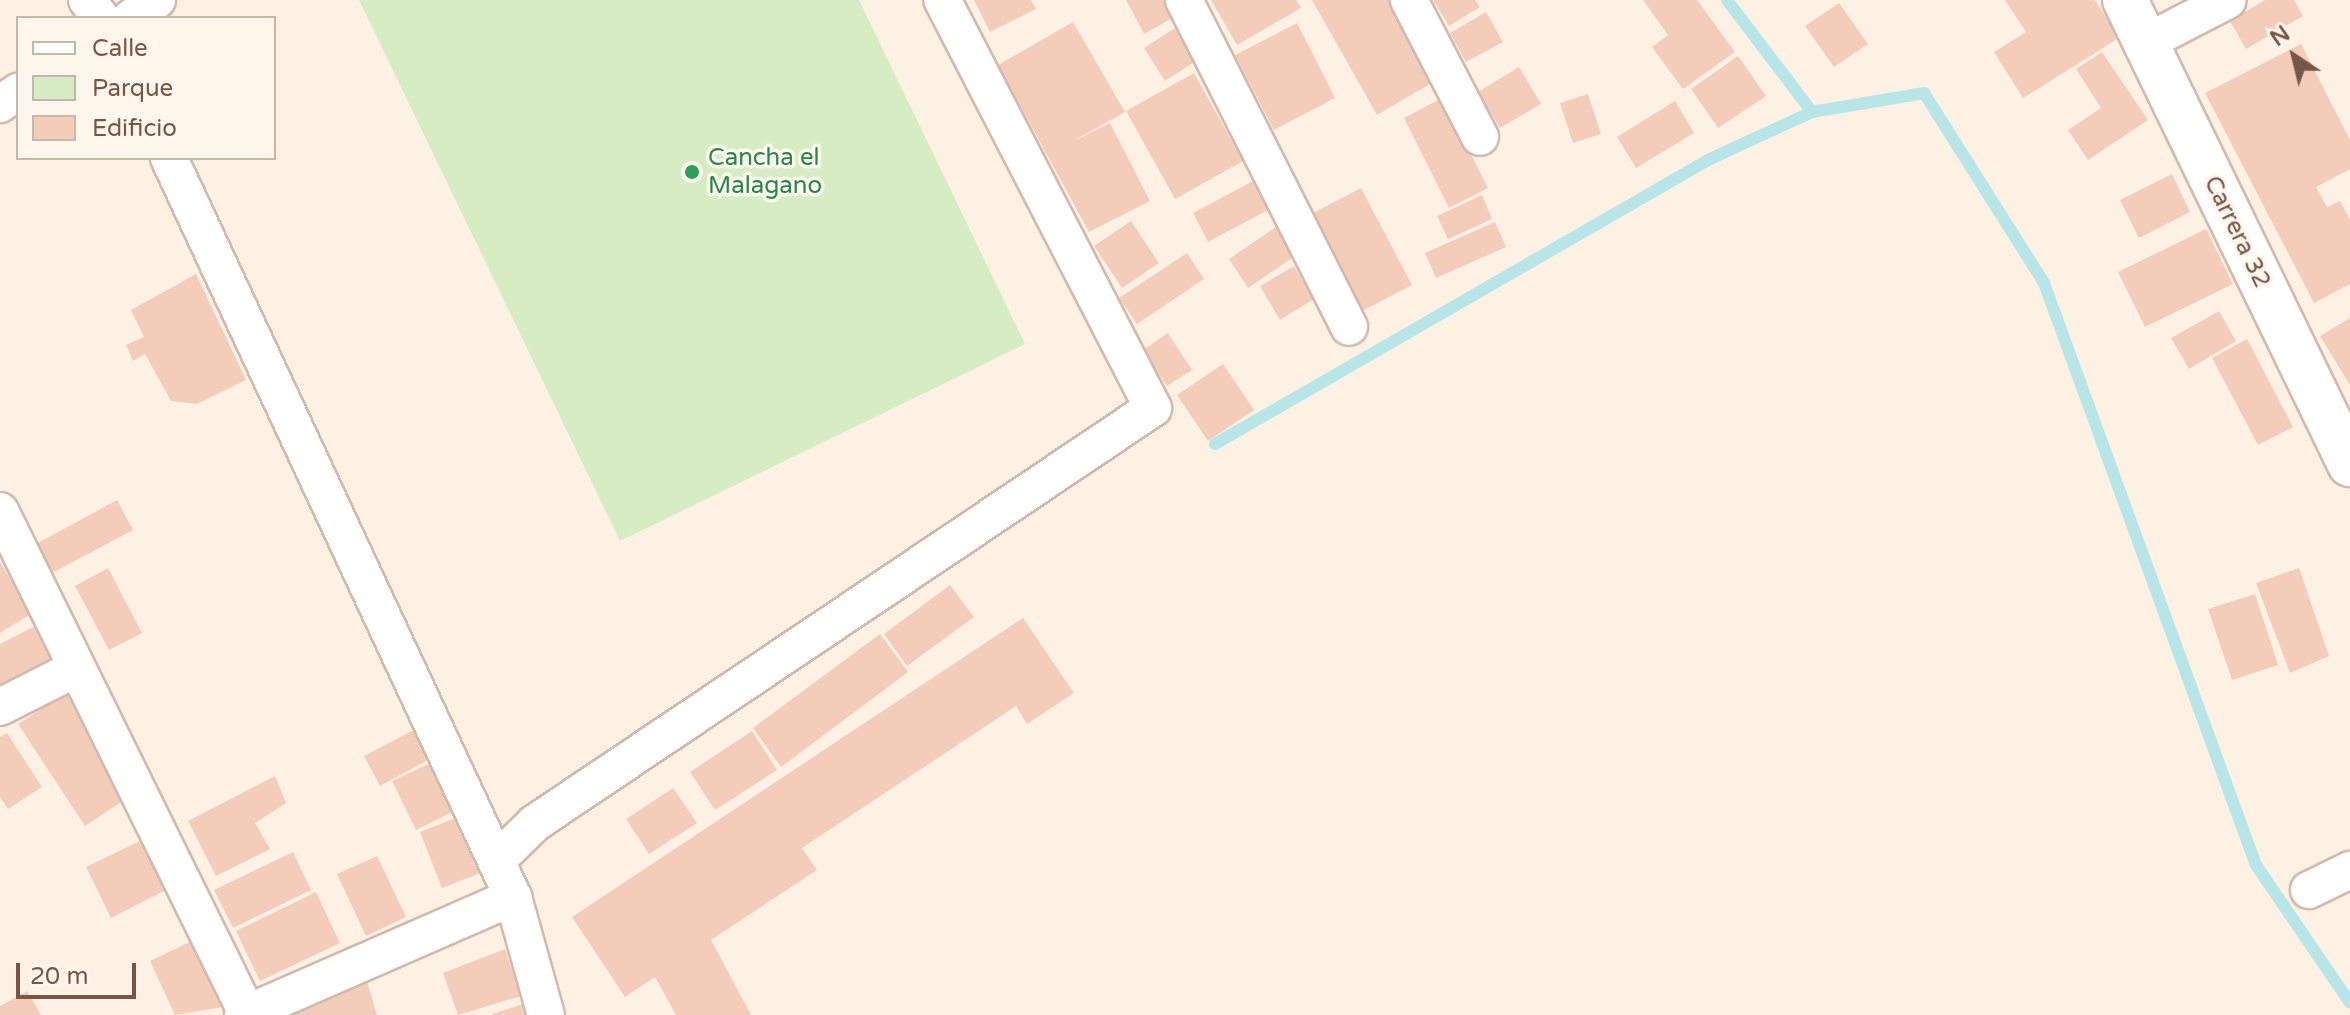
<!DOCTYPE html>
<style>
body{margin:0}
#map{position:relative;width:2350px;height:1015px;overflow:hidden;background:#fdf1e4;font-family:"Varela Round",sans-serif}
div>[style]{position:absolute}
.green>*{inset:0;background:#d6ecc2}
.stream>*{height:12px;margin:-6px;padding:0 6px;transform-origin:6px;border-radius:6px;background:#b7e5e8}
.building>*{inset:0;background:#f4ccba}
.roads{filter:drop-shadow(2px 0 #d2baac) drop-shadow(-2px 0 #d2baac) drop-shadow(0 2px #d2baac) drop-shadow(0 -2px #d2baac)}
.minor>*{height:36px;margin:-18px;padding:0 18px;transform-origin:18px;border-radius:18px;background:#fff}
.secondary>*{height:44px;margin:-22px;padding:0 22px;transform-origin:22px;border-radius:22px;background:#fff}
.dots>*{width:22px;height:22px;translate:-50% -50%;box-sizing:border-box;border:4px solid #fff6ec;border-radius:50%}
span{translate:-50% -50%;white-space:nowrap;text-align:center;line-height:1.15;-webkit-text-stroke:7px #fff6ec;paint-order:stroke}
.leisure-label{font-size:24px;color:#27864d}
.left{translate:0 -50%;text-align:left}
.street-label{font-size:24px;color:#785548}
.legend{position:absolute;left:16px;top:16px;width:260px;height:144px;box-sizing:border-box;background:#fff6ec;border:2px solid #c9b6aa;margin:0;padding:10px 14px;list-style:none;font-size:24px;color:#785548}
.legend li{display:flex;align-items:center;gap:16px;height:40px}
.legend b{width:40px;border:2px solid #c9b6aa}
.north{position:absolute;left:2254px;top:16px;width:80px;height:80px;-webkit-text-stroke:6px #fff6ec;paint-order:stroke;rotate:325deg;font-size:22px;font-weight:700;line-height:32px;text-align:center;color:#785548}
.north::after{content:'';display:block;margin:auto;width:28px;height:36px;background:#785548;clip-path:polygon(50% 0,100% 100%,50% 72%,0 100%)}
.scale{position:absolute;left:16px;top:963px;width:120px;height:36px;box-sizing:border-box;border:4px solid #785548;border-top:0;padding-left:10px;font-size:24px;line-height:28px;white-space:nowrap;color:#785548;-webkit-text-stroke:6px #fff6ec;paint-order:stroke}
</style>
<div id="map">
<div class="green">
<i style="clip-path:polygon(359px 0,859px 0,1025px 344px,620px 541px)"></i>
</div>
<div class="stream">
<i style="left:1727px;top:0;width:141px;rotate:52.8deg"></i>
<i style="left:1215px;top:444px;width:569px;rotate:-29.94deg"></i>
<i style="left:1708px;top:160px;width:115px;rotate:-24.8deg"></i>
<i style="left:1812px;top:112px;width:114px;rotate:-9.6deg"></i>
<i style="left:1924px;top:93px;width:225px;rotate:57.7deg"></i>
<i style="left:2044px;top:283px;width:619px;rotate:69.99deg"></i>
<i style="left:2256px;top:865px;width:167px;rotate:55.7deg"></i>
</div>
<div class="building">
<i style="clip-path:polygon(974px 0,1031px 0,1036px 9px,990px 32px)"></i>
<i style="clip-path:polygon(1126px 0,1167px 0,1176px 16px,1144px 34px)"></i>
<i style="clip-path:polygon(1211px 0,1296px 0,1301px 8px,1237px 45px)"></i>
<i style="clip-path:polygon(1312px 0,1389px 0,1435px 81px,1377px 115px)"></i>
<i style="clip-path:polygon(1433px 0,1475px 0,1480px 7px,1449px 26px)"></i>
<i style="clip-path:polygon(1643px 0,1697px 0,1735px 52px,1683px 89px,1652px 47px,1668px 35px)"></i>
<i style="clip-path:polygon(2005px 0,2095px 0,2119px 38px,2023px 98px,1994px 52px,2026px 32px)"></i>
<i style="clip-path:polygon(2265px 0,2294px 0,2303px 16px,2246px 49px,2230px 21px)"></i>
<i style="clip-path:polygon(1839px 3px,1868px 44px,1834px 67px,1805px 26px)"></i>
<i style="clip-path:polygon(1486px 12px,1503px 42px,1466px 62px,1450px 33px)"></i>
<i style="clip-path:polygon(1073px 22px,1125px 112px,1072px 142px,1110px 123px,1150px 201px,1089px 232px,998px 65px)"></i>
<i style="clip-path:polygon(1297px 23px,1335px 98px,1274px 130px,1235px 55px)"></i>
<i style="clip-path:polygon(1175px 28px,1196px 61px,1165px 81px,1144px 48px)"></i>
<i style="clip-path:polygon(2301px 44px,2350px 140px,2350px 169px,2316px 187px,2327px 207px,2340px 201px,2350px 220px,2350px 284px,2314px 303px,2205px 93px)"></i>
<i style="clip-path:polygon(2102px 52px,2148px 120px,2088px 160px,2068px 130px,2101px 108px,2076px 69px)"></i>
<i style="clip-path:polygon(1738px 56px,1766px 96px,1718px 128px,1691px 89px)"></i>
<i style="clip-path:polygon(1519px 67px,1541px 104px,1500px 128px,1478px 92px)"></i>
<i style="clip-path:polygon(1194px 73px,1243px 161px,1175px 199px,1126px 111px)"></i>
<i style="clip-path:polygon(1588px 94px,1601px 134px,1573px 143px,1560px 103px)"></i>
<i style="clip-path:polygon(1442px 98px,1488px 188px,1449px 208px,1404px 118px)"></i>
<i style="clip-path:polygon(1675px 101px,1694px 133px,1636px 168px,1617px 137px)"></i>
<i style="clip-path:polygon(2172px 174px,2190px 212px,2139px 238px,2120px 200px)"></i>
<i style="clip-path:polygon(1253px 181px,1268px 210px,1208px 242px,1193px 213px)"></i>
<i style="clip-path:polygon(1361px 188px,1412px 285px,1362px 311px,1311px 214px)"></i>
<i style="clip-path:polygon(1482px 195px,1492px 219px,1448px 239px,1437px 216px)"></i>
<i style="clip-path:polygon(1131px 221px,1159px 263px,1122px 288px,1094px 246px)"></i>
<i style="clip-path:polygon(1495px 222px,1506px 247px,1436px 278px,1425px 253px)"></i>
<i style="clip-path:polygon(1276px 227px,1295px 256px,1248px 288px,1229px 259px)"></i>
<i style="clip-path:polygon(2206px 229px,2233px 284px,2145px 327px,2118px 272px)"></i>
<i style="clip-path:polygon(1187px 253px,1204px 279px,1137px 324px,1119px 298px)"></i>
<i style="clip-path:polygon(1294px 266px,1314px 299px,1280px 320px,1260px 286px)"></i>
<i style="clip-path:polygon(196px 274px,246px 380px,197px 404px,171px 401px,145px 354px,133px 361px,126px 345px,144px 337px,131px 310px)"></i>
<i style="clip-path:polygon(2219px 311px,2236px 341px,2189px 369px,2171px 338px)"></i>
<i style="clip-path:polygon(2350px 318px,2350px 385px,2320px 336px)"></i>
<i style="clip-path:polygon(1168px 333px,1192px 370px,1167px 386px,1143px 350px)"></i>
<i style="clip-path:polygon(2247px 339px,2293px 427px,2258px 445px,2212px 358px)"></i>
<i style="clip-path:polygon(1223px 364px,1254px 410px,1208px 441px,1177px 395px)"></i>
<i style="clip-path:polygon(117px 500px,133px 530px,52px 573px,36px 544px)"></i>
<i style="clip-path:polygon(0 562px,31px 614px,0 633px)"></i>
<i style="clip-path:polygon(108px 568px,142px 633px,109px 650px,75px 586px)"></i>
<i style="clip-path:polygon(2299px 568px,2329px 656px,2290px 673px,2256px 583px)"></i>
<i style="clip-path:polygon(950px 585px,974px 617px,907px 666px,884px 634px)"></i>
<i style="clip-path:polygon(2255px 594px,2278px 665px,2232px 680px,2208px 609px)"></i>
<i style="clip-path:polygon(1023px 618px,1074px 693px,1027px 724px,1016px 706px,802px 848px,817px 870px,711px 940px,751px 1015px,676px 1015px,655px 977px,625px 997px,572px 917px)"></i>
<i style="clip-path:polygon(39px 624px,63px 669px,0 694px,0 644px)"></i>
<i style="clip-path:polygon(880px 634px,908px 672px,781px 767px,753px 728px)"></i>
<i style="clip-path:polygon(70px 690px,136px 792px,85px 826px,18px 724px)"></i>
<i style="clip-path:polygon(425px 724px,441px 753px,380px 786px,364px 756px)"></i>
<i style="clip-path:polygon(752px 731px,777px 770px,715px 810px,690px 772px)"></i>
<i style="clip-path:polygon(7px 733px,42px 787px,8px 809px,0 797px,0 737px)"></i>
<i style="clip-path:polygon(439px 759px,462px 807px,416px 830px,392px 781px)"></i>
<i style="clip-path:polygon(275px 776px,286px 803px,255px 823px,270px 849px,216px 876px,188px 821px)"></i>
<i style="clip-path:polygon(673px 788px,697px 823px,649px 854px,626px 819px)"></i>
<i style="clip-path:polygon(463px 815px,486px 871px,442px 888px,420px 832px)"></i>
<i style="clip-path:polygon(142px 840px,166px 890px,111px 918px,86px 867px)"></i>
<i style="clip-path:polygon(293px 852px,311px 890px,233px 928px,214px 890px)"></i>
<i style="clip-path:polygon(377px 856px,406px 917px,366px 936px,337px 874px)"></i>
<i style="clip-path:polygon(316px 892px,340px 943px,260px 981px,236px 931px)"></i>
<i style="clip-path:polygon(192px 941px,223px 1007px,175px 1015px,150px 961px)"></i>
<i style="clip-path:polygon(505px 949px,521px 996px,458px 1015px,443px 973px)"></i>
<i style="clip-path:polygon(367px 981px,377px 1015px,277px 1015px,339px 990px)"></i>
<i style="clip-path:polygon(27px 991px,41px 1015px,0 1015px,0 1006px)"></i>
<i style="clip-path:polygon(527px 1003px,531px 1015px,492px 1015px,492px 1014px)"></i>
</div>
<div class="roads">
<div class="minor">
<i style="left:87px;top:0;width:23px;rotate:52deg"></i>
<i style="left:1184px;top:0;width:366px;rotate:63.2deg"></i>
<i style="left:1409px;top:0;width:154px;rotate:62.6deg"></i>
<i style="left:131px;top:18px;width:32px;rotate:-35deg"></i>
<i style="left:2145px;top:43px;width:93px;rotate:-27.4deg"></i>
<i style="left:0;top:104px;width:22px;rotate:-34deg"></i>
<i style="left:169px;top:158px;width:815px;rotate:65.04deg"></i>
<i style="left:513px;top:897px;width:123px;rotate:74.4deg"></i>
<i style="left:0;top:511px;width:562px;rotate:63.8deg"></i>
<i style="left:0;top:707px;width:86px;rotate:-26.9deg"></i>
<i style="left:496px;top:861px;width:54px;rotate:-44.3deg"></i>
<i style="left:535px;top:823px;width:744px;rotate:-33.88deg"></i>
<i style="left:1153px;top:408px;width:459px;rotate:-117.3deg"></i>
<i style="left:2309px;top:890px;width:46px;rotate:-26deg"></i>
<i style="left:243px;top:1015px;width:295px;rotate:-23.6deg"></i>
</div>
<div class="secondary">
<i style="left:2125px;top:0;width:516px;rotate:64.13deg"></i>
</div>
</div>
<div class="dots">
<i style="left:692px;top:172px;background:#2e9e5b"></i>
</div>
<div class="leisure-label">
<span class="left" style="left:708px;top:172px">Cancha el<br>Malagano</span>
</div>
<div class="street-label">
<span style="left:2237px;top:232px;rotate:64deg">Carrera 32</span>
</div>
<ul class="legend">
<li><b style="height:10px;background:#fff"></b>Calle</li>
<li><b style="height:22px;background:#d6ecc2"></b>Parque</li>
<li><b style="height:22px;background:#f4ccba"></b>Edificio</li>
</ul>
<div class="north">N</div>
<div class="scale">20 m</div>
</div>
